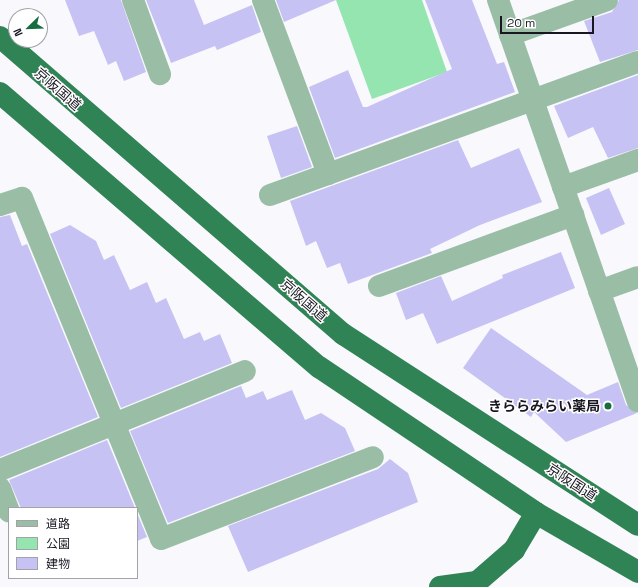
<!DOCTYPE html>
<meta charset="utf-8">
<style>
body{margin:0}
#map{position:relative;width:638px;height:587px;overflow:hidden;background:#f8f8fd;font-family:"Space Grotesk","Noto Sans JP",sans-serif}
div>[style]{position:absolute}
.green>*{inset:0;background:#95e5b0}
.building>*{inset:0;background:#c7c2f4}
.minor>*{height:22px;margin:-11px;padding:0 11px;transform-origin:11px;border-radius:11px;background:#9abea5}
.trunk>*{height:22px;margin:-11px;padding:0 11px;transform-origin:11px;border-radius:11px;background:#308354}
.dots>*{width:11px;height:11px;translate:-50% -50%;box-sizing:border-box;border:2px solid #fff;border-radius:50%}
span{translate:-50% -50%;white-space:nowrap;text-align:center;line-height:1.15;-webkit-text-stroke:3px #fff;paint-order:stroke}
.street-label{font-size:14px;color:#181721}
.poi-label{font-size:14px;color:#181721;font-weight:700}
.right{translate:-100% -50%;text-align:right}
.legend{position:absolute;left:8px;top:507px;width:130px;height:72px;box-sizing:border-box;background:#fff;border:1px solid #a3a2a6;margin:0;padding:5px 7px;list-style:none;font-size:12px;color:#181721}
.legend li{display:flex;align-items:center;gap:8px;height:20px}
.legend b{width:20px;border:1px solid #a3a2a6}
.north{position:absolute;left:8px;top:8px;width:40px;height:40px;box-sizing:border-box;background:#fff;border:1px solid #a3a2a6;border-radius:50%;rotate:247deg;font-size:11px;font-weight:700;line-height:16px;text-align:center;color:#181721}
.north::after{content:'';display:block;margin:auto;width:14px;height:18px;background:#176d3f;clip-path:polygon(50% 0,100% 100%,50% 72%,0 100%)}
.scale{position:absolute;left:500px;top:16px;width:94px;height:18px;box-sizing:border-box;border:2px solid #181721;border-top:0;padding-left:5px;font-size:12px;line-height:14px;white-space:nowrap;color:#181721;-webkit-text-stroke:3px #fff;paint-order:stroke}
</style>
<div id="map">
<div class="green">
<i style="clip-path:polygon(336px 0,422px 0,447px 72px,372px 99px)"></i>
</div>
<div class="building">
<i style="clip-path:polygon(65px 0,121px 0,146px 72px,124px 81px,116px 61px,108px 65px,94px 31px,79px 36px)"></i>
<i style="clip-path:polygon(146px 0,194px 0,204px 25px,252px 5px,261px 32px,217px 50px,215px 46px,171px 63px)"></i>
<i style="clip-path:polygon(276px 0,336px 0,284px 22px)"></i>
<i style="clip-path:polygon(425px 0,472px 0,497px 64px,504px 62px,515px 92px,335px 158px,309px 87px,348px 70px,363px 107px,367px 107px,452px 69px)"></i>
<i style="clip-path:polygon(619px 0,638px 0,638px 50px,600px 62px,584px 21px,612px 12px)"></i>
<i style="clip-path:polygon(638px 75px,638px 148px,608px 158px,593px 127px,568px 138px,554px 106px)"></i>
<i style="clip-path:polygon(297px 126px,312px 167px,281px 178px,267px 136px)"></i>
<i style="clip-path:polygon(458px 140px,471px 168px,519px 148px,542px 202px,480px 225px,430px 249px,432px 253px,348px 284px,340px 263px,327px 268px,316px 241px,306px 246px,290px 201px)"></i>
<i style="clip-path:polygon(609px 188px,625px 224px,601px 235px,586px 198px)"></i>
<i style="clip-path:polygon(10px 215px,22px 246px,27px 244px,98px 417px,0 457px,0 217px)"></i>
<i style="clip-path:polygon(70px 225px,96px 241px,104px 260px,114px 255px,130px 290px,147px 282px,156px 303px,166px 298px,184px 339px,200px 332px,204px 341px,220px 334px,232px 363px,121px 408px,50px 234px)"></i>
<i style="clip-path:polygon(561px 252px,575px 288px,437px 344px,423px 313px,406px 320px,396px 293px,441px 276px,452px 301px,503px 278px,502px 275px)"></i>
<i style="clip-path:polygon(491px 328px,587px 395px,618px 382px,626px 405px,637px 413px,566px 442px,534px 412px,531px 417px,463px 368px)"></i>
<i style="clip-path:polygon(241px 386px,246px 398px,263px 391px,267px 400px,292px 390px,305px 420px,321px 413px,345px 428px,355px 451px,168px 523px,130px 431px)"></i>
<i style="clip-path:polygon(107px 440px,135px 508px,21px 508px,9px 480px)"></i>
<i style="clip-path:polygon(390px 459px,408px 473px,418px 502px,248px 572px,228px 526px,378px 469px)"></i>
<i style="clip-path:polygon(137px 513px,147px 537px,137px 541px)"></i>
</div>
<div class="minor">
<i style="left:133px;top:0;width:79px;rotate:70deg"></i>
<i style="left:263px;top:0;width:186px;rotate:69.5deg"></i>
<i style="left:498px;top:0;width:425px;rotate:70.8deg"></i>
<i style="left:510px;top:35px;width:103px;rotate:-19.8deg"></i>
<i style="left:563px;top:187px;width:80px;rotate:-19.8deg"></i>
<i style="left:270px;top:195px;width:391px;rotate:-19.9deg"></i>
<i style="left:0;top:205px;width:23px;rotate:-18deg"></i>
<i style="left:22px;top:198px;width:368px;rotate:67.8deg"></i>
<i style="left:161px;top:539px;width:227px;rotate:-21.1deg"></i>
<i style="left:379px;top:286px;width:207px;rotate:-20.1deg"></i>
<i style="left:599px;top:291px;width:41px;rotate:-19.7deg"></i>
<i style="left:0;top:470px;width:264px;rotate:-22deg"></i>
<i style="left:0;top:488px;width:25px;rotate:69deg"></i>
</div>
<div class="trunk">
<i style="left:0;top:37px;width:454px;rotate:40.9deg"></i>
<i style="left:343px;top:334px;width:351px;rotate:32.9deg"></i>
<i style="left:0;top:93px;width:421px;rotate:40.7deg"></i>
<i style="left:319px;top:367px;width:262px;rotate:33.9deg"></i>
<i style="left:536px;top:513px;width:118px;rotate:30deg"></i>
<i style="left:440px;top:587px;width:37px;rotate:-8deg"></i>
<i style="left:477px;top:582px;width:49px;rotate:-40.9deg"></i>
<i style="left:514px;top:550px;width:43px;rotate:-59.3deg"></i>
</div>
<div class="dots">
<i style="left:608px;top:406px;background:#176d3f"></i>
</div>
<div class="street-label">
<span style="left:58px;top:89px;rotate:41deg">京阪国道</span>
<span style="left:304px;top:300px;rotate:41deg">京阪国道</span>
<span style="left:572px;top:482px;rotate:33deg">京阪国道</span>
</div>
<div class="poi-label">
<span class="right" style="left:600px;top:406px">きららみらい薬局</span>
</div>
<ul class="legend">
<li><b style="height:5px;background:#9abea5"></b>道路</li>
<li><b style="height:11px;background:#95e5b0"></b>公園</li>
<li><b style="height:11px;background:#c7c2f4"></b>建物</li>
</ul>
<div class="north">N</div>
<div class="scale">20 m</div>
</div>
